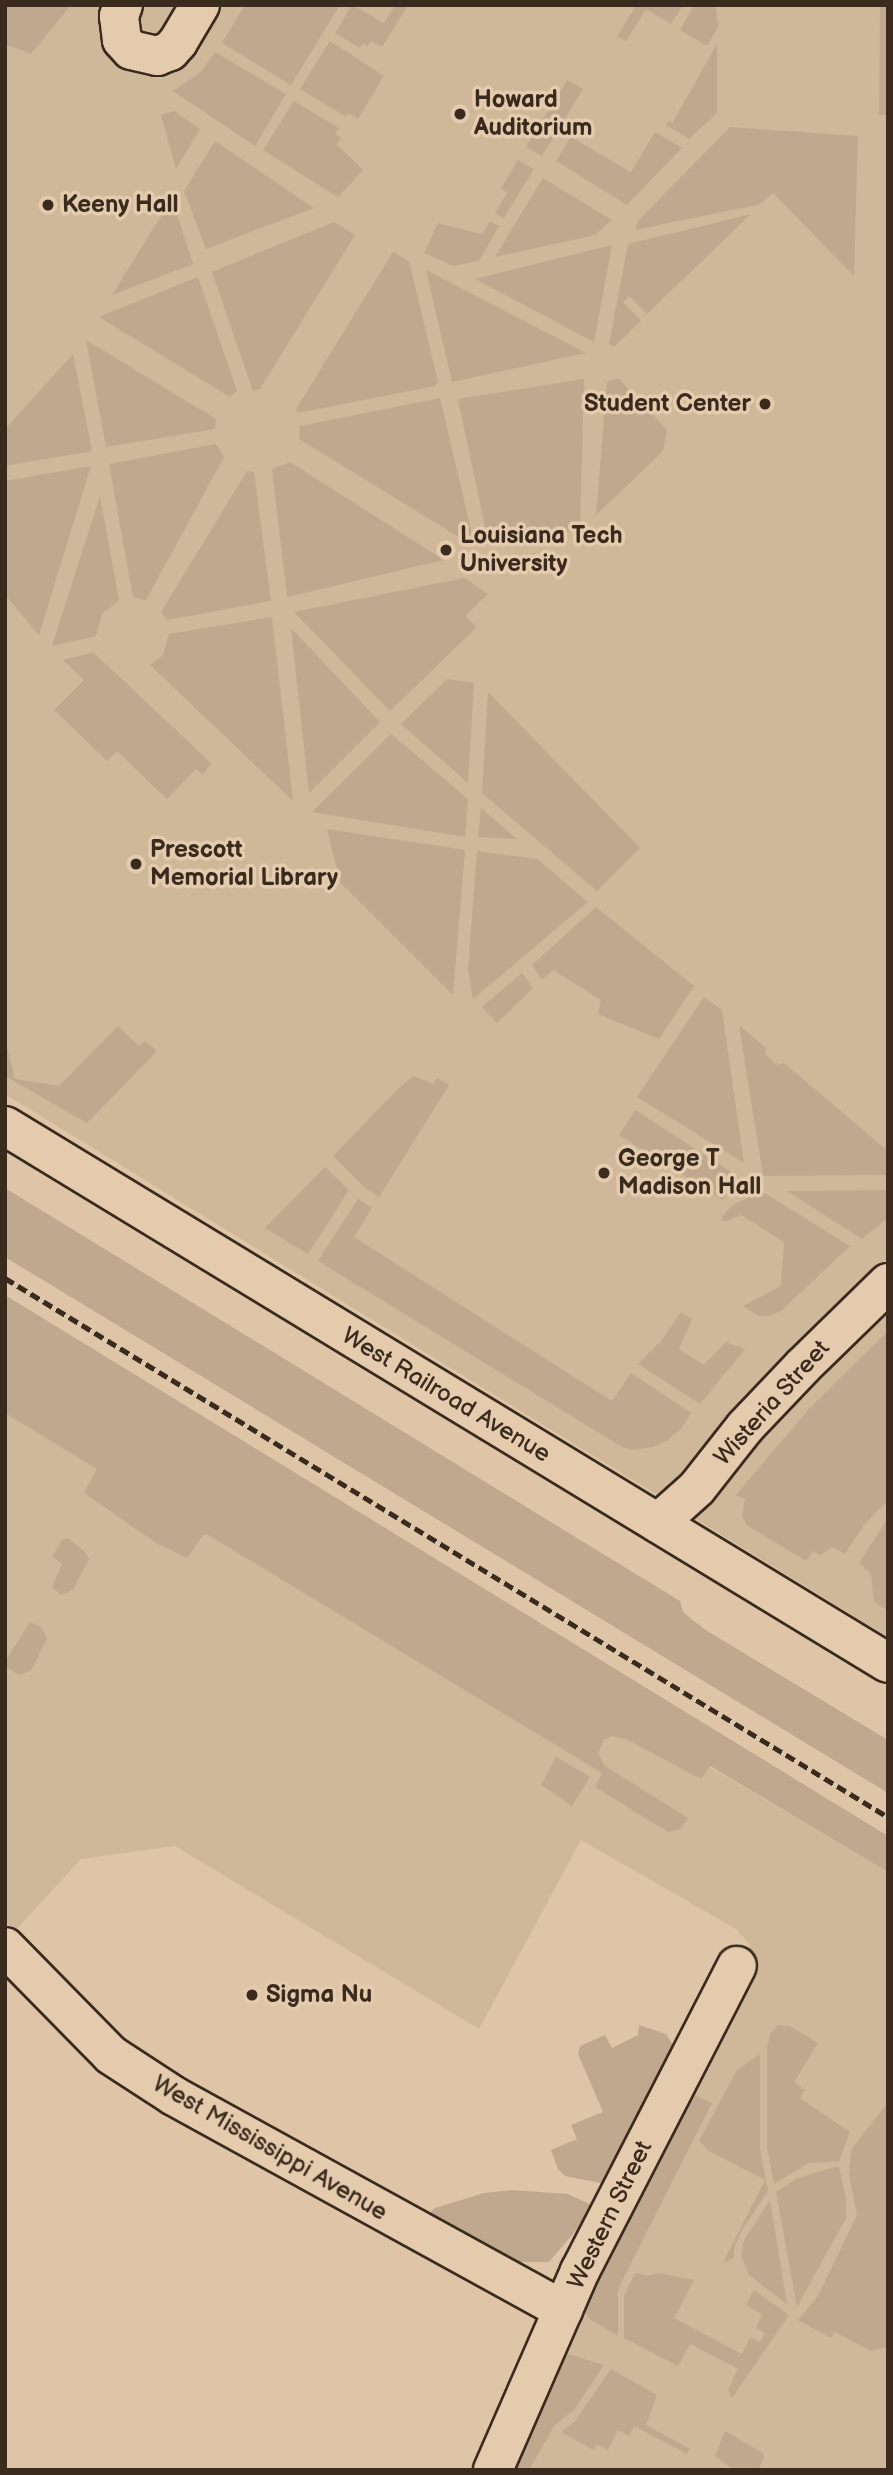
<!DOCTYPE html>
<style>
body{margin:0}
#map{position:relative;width:893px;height:2475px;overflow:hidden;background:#dec5a7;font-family:"Balsamiq Sans",sans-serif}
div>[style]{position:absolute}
.built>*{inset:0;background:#cfb79a}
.green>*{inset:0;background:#c0a88e}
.roads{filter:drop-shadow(2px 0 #3b2a1e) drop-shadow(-2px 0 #3b2a1e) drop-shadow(0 2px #3b2a1e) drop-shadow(0 -2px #3b2a1e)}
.minor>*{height:38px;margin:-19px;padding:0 19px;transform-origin:19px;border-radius:19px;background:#e5cbad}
.rail>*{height:5px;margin-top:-2.5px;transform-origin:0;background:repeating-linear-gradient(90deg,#3b2a1e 0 10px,transparent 0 15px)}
.dots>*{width:19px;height:19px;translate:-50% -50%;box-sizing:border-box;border:4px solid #e5cbad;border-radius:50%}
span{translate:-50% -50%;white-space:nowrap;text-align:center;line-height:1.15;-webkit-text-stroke:7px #e5cbad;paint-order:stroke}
.poi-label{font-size:24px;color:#3b2a1e;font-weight:700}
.left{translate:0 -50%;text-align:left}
.right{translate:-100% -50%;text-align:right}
.street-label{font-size:24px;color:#3b2a1e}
.frame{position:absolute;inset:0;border:7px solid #3b2a1e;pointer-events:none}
</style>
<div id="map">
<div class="built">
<i style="clip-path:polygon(5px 5px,888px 5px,888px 1637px,5px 1094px)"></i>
<i style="clip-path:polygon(5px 1351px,888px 1872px,888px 2470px,506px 2470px,751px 1968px,750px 1945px,736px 1929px,581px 1840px,479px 2029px,175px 1846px,81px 1859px,15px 1931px,5px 1921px)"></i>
</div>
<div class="green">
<i style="clip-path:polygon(5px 5px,71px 5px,31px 54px,5px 44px)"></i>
<i style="clip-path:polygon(245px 5px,340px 5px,291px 85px,222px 43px)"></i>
<i style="clip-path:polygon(352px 5px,384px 23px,395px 5px,408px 5px,382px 47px,371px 41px,368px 46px,363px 43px,360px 48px,335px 33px)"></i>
<i style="clip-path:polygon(636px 5px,683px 5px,671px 24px,646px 9px,626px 41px,617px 37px)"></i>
<i style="clip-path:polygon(694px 5px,715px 5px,716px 9px,718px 27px,707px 46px,680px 30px)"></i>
<i style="clip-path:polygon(880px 5px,888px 5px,888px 115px,879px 115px)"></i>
<i style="clip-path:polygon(330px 41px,384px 76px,358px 119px,348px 113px,346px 117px,300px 89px)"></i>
<i style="clip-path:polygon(717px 44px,717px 113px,689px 139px,666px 125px,668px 121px,673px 122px)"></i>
<i style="clip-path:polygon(215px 52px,286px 94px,255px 146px,173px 91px,201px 72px)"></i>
<i style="clip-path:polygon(567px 80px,583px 89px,542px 156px,526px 147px)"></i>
<i style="clip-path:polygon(294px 101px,339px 128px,335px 134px,341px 138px,337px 145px,363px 170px,338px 197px,263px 150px)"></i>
<i style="clip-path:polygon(174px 111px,200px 129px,176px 169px,161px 115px)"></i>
<i style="clip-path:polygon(730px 127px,858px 136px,854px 276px,773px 193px,761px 204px,635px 230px,638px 221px)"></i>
<i style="clip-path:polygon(655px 132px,682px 148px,627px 205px,556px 161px,571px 137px,631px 172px)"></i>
<i style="clip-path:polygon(215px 141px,314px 208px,206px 249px,184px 191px)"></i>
<i style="clip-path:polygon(518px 160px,534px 169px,504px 218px,495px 213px,507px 193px,501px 188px)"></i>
<i style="clip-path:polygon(543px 178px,612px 220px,595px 235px,495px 257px)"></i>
<i style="clip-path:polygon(173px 202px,193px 264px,112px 295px,161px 216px)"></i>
<i style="clip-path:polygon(751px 214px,647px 314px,629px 296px,623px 302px,641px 321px,614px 347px,609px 344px,628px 244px)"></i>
<i style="clip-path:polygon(490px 221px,499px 226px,479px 261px,453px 266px,424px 253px,438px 223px,482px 234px)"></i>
<i style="clip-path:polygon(334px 222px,355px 235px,260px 389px,253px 391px,212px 272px)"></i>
<i style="clip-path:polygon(612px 245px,594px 342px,475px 279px)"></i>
<i style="clip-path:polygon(393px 252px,409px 261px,438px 382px,435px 386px,298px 413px,296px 409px)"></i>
<i style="clip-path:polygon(426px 270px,586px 353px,452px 382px)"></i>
<i style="clip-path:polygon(198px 277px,237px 391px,230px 397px,99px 317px)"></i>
<i style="clip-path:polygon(86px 340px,216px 419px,215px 429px,106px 447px)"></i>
<i style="clip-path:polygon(73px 354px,92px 451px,5px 466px,5px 429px)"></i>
<i style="clip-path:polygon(618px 378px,667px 430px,663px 451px,596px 515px,607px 382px)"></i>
<i style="clip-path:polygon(584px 379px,580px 531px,487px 536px,458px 399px)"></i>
<i style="clip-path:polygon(440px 398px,475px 547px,299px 439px,300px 426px)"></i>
<i style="clip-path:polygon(216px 444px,224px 457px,146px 600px,133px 597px,109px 464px)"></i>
<i style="clip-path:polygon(290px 462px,444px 560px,287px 597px,272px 469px)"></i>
<i style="clip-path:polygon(91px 466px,39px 635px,5px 595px,5px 481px)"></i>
<i style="clip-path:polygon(247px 471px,254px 472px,271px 601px,167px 620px,161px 612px)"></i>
<i style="clip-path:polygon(100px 496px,119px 600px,102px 614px,96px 636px,52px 646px)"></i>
<i style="clip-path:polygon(464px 578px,488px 594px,465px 616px,477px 627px,390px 711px,294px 612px)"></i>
<i style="clip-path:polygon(272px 617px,293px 801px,150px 665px,163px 655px,169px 634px)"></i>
<i style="clip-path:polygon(291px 628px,380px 722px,309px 793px)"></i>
<i style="clip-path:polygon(93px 652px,211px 763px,203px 775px,196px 769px,167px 799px,117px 751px,107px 761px,54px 710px,84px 680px,63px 660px)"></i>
<i style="clip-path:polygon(447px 679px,474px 683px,468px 783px,401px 724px)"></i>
<i style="clip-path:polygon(488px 692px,640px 848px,597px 891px,482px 793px)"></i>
<i style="clip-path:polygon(391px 734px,468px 799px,465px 837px,312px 812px)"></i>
<i style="clip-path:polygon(481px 808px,517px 839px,478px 837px)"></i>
<i style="clip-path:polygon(327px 829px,465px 850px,453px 995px,340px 882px)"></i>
<i style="clip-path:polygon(477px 851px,537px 859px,588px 902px,473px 999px,468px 970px)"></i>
<i style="clip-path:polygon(596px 907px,694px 986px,659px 1039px,598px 1014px,601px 1000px,553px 970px,542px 980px,532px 965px)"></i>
<i style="clip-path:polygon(522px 973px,533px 988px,497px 1023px,482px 1007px)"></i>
<i style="clip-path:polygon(704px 997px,722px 1010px,744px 1163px,637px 1097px)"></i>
<i style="clip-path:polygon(739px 1025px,766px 1048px,765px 1054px,777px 1065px,784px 1063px,888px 1151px,888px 1175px,763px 1176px)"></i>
<i style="clip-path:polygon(118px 1026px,139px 1046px,145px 1041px,157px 1051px,87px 1123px,5px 1076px,5px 1039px,15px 1079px,59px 1086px)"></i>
<i style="clip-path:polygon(414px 1076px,433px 1084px,437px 1078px,449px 1085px,379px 1197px,364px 1187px,333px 1156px,400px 1087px)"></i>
<i style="clip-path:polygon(635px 1110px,739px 1177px,723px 1200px,619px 1135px)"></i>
<i style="clip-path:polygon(325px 1167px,349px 1190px,308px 1254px,265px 1228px)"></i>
<i style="clip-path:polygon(5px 1188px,680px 1601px,683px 1612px,704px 1629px,888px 1740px,888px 1793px,5px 1257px)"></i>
<i style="clip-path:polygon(888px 1190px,888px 1218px,862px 1239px,787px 1191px)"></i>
<i style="clip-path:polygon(761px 1191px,850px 1246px,781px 1311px,770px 1316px,759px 1316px,743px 1306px,781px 1286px,784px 1242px,741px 1215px,725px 1222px,721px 1219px,730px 1207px)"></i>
<i style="clip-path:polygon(358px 1199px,372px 1208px,354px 1237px,612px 1401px,631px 1373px,691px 1413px,682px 1428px,668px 1440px,652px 1447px,632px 1450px,622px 1447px,318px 1261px)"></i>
<i style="clip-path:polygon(5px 1295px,888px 1836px,888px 1872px,710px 1766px,701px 1779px,626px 1739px,612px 1736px,604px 1740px,598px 1753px,605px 1766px,688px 1818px,681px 1829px,668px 1832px,595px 1787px,602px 1773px,208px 1535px,204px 1534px,187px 1558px,156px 1543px,84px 1493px,97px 1469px,5px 1413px)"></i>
<i style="clip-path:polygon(681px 1312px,692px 1319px,679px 1349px,704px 1365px,726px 1342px,745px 1349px,700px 1404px,638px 1364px,662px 1340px)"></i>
<i style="clip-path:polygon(888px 1331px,888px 1500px,864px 1525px,845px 1554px,833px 1547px,820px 1555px,813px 1551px,806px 1561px,748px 1526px,742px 1516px,745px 1499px,736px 1495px,809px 1409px)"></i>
<i style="clip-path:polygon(888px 1518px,888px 1611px,874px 1602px,871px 1574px,859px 1563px)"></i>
<i style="clip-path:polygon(68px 1538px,84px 1551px,89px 1559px,73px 1590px,61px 1595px,52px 1587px,62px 1564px,52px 1557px,62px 1540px)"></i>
<i style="clip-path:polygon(30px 1622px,41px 1627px,47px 1638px,31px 1671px,19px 1675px,7px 1667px,6px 1660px)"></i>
<i style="clip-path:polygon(556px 1757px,590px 1777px,572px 1806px,541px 1785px)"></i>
<i style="clip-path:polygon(639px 2025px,666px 2034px,678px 2053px,606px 2184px,565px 2176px,558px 2169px,551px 2150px,577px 2139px,571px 2125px,603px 2112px,578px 2054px,580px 2046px,605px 2035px,612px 2048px,638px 2035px)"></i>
<i style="clip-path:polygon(778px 2025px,790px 2026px,818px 2043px,794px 2082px,805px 2090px,800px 2098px,850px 2132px,839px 2161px,809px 2163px,774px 2184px,767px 2147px,767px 2047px,770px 2034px)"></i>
<i style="clip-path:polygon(760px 2054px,760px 2148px,768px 2191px,742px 2230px,734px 2248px,734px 2258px,723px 2263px,765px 2180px,709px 2151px,699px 2141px,737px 2070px)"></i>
<i style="clip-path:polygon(691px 2094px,712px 2103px,621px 2283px,618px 2291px,618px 2336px,591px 2320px,578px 2303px)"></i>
<i style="clip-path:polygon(888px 2102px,888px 2347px,871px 2351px,835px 2332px,831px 2338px,798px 2320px,818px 2296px,857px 2215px,849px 2175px,851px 2150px)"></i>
<i style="clip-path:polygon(834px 2167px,839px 2167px,846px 2198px,846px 2218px,797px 2307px,776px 2192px,796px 2179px)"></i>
<i style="clip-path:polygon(512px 2190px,568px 2194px,596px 2207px,549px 2262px,520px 2262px,468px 2242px,422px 2219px,435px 2208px,484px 2193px)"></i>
<i style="clip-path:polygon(770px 2200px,786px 2298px,787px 2304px,749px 2275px,741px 2256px,744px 2240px)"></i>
<i style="clip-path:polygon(635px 2273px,648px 2276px,657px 2273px,694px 2280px,674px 2318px,742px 2354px,750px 2337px,760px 2342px,765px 2333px,756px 2328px,762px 2314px,746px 2305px,754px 2290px,789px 2315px,732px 2398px,728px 2390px,738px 2369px,690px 2344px,678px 2366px,624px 2338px,624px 2296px)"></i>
<i style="clip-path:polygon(568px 2354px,604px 2365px,574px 2410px,555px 2425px,529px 2470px,506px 2470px,563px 2356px)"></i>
<i style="clip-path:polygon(611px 2369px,657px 2395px,646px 2425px,690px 2449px,687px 2454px,634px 2426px,629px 2436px,618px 2430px,608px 2450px,597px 2444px,594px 2450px,561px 2432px,575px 2421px)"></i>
<i style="clip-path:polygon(725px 2431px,763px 2453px,764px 2458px,758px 2470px,734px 2470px,715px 2456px)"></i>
</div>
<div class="roads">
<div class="minor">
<i style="left:123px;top:5px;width:12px;rotate:110deg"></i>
<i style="left:119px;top:16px;width:24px;rotate:83deg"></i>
<i style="left:122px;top:40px;width:13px;rotate:48deg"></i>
<i style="left:131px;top:50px;width:27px;rotate:13deg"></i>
<i style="left:157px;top:56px;width:14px;rotate:-21deg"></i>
<i style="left:170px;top:51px;width:12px;rotate:-48deg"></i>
<i style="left:178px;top:42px;width:43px;rotate:-59.3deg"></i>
<i style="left:5px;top:1126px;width:1033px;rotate:31.31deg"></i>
<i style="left:658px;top:1523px;width:52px;rotate:-41.9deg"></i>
<i style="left:697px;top:1488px;width:78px;rotate:-51.8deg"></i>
<i style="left:745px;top:1427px;width:84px;rotate:-46.4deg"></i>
<i style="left:803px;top:1366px;width:119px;rotate:-44.3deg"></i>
<i style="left:5px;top:1947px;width:151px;rotate:45.5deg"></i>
<i style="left:111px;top:2055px;width:75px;rotate:33.1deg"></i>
<i style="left:174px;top:2096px;width:444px;rotate:28.8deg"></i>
<i style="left:493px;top:2470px;width:217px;rotate:-66.4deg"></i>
<i style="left:580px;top:2271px;width:343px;rotate:-62.8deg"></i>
</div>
</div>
<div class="rail">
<i style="left:5px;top:1278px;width:1035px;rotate:31.4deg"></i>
</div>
<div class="dots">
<i style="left:460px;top:114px;background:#3b2a1e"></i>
<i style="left:48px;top:205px;background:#3b2a1e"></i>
<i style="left:765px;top:404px;background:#3b2a1e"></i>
<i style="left:446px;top:550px;background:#3b2a1e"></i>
<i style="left:136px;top:864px;background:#3b2a1e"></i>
<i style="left:604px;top:1173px;background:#3b2a1e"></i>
<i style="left:252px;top:1995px;background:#3b2a1e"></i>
</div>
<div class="poi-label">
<span class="left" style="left:474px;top:114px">Howard<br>Auditorium</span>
<span class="left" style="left:62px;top:205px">Keeny Hall</span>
<span class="right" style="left:751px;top:404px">Student Center</span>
<span class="left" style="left:460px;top:550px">Louisiana Tech<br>University</span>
<span class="left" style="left:150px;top:864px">Prescott<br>Memorial Library</span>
<span class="left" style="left:618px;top:1173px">George T<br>Madison Hall</span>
<span class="left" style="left:266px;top:1995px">Sigma Nu</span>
</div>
<div class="street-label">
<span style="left:446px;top:1395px;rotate:31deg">West Railroad Avenue</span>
<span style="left:772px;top:1403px;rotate:-48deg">Wisteria Street</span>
<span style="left:270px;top:2148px;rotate:30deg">West Mississippi Avenue</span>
<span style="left:610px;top:2215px;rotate:-64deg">Western Street</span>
</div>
<div class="frame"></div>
</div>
